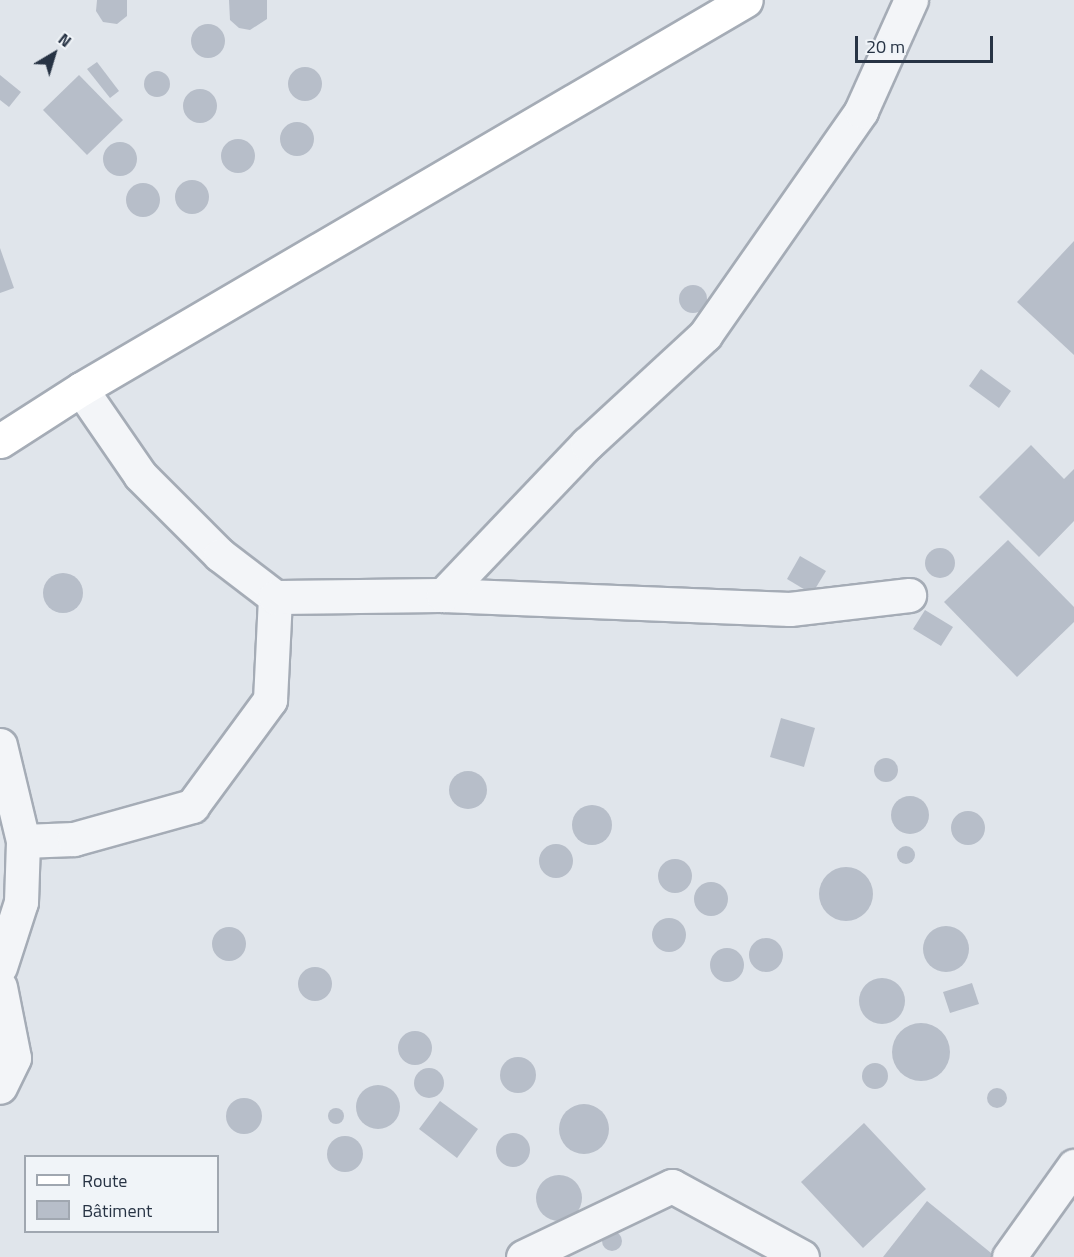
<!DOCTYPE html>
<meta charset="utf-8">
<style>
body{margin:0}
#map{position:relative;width:1074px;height:1257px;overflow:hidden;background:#e0e5eb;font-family:"Titillium Web",sans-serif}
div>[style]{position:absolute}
.building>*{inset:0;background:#b7bec9}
.round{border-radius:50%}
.roads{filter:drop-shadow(2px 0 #a5acb6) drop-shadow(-2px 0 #a5acb6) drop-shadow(0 2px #a5acb6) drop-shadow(0 -2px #a5acb6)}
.street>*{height:33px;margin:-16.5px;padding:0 16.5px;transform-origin:16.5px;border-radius:16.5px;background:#f3f5f8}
.primary>*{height:33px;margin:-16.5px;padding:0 16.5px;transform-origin:16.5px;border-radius:16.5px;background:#fff}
span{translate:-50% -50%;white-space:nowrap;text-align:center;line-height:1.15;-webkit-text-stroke:4.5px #f0f4f8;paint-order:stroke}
.legend{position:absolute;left:24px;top:1155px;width:195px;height:78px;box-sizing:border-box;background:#f0f4f8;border:2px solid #a0a7b0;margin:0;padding:8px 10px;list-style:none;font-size:18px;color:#273344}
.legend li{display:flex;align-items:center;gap:12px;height:30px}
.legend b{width:30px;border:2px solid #a0a7b0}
.north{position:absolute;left:24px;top:24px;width:60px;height:60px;-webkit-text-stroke:4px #f0f4f8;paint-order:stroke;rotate:38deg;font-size:16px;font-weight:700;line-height:24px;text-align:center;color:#273344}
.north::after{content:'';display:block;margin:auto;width:21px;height:27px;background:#273344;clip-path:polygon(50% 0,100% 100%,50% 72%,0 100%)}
.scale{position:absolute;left:855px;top:36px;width:138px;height:27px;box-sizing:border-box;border:3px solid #273344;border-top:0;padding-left:8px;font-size:18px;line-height:21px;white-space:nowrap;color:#273344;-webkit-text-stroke:4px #f0f4f8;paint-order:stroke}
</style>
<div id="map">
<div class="building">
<i style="clip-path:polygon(97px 0,127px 0,127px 16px,117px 24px,103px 22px,96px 11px)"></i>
<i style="clip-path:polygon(229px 0,267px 0,267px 19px,250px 30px,239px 28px,230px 20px)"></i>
<i class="round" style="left:191px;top:24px;width:34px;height:34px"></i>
<i style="clip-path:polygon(97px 62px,119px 91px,110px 98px,87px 69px)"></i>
<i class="round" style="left:288px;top:67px;width:34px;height:34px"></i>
<i class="round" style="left:144px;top:71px;width:26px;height:26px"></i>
<i style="clip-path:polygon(0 75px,21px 92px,9px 107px,0 100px)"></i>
<i style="clip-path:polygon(79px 75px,123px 120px,87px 155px,43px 110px)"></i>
<i class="round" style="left:183px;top:89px;width:34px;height:34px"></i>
<i class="round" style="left:280px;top:122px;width:34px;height:34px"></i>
<i class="round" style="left:221px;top:139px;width:34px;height:34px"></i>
<i class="round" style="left:103px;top:142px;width:34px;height:34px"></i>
<i class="round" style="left:175px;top:180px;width:34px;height:34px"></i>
<i class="round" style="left:126px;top:183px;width:34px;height:34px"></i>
<i style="clip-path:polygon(1074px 241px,1074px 355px,1017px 302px)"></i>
<i style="clip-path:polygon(0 248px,14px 288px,0 293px)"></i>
<i class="round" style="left:679px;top:285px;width:28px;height:28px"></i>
<i style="clip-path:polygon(981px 369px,1011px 391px,999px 408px,969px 386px)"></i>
<i style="clip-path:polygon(1031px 445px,1064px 479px,1074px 469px,1074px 521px,1039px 557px,979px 497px)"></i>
<i style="clip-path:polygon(1008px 540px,1074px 607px,1074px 622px,1017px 677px,944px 602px)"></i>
<i class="round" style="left:925px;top:548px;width:30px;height:30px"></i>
<i style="clip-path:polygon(800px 556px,826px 571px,812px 594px,787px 579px)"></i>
<i class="round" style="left:43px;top:573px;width:40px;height:40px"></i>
<i style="clip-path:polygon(925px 610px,953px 627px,941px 646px,913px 629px)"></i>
<i style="clip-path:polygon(781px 718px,815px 728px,804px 767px,770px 757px)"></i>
<i class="round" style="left:874px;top:758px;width:24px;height:24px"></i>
<i class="round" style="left:449px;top:771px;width:38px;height:38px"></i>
<i class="round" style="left:891px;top:796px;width:38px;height:38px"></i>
<i class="round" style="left:572px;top:805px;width:40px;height:40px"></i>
<i class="round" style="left:951px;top:811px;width:34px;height:34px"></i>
<i class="round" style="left:539px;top:844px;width:34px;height:34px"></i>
<i class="round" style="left:897px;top:846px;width:18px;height:18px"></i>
<i class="round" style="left:658px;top:859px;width:34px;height:34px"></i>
<i class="round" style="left:819px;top:867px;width:54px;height:54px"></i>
<i class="round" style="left:694px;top:882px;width:34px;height:34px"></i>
<i class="round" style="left:652px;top:918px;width:34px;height:34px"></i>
<i class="round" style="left:923px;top:926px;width:46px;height:46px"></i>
<i class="round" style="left:212px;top:927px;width:34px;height:34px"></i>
<i class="round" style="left:749px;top:938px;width:34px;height:34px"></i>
<i class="round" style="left:710px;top:948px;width:34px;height:34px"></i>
<i class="round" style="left:298px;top:967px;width:34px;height:34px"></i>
<i class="round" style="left:859px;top:978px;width:46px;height:46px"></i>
<i style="clip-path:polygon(972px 983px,979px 1004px,950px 1013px,943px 992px)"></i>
<i class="round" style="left:892px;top:1023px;width:58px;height:58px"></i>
<i class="round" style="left:398px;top:1031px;width:34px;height:34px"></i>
<i class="round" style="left:500px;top:1057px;width:36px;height:36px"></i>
<i class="round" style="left:862px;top:1063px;width:26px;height:26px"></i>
<i class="round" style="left:414px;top:1068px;width:30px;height:30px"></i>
<i class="round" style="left:356px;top:1085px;width:44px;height:44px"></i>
<i class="round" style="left:987px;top:1088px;width:20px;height:20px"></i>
<i class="round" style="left:226px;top:1098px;width:36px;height:36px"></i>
<i style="clip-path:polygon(440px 1101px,478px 1129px,457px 1158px,419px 1129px)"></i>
<i class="round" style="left:559px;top:1104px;width:50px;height:50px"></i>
<i class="round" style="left:328px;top:1108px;width:16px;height:16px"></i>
<i style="clip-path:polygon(864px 1123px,926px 1189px,863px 1248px,801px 1182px)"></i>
<i class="round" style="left:496px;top:1133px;width:34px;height:34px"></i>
<i class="round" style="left:327px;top:1136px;width:36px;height:36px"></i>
<i class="round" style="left:536px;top:1175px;width:46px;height:46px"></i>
<i style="clip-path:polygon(927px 1201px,996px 1257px,883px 1257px)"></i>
<i class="round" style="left:602px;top:1231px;width:20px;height:20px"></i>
</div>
<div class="roads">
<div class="street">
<i style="left:81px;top:389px;width:104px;rotate:55.5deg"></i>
<i style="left:140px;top:475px;width:113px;rotate:45deg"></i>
<i style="left:220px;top:555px;width:69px;rotate:37.4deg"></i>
<i style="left:443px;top:595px;width:347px;rotate:2.3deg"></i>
<i style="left:790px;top:609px;width:120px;rotate:-6.7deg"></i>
<i style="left:0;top:745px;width:99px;rotate:76.5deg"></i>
<i style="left:0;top:967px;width:68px;rotate:-72.1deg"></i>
<i style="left:21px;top:902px;width:61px;rotate:-88.1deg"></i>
<i style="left:23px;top:841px;width:51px;rotate:-2.2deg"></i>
<i style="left:74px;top:839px;width:123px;rotate:-15.6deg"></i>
<i style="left:192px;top:806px;width:132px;rotate:-53.7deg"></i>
<i style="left:270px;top:700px;width:103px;rotate:-87.2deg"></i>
<i style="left:275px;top:597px;width:168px;rotate:-0.7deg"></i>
<i style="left:443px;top:595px;width:209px;rotate:-46.4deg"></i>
<i style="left:587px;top:444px;width:161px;rotate:-42.7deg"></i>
<i style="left:705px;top:335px;width:273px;rotate:-55.1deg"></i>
<i style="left:861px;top:111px;width:122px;rotate:-65.8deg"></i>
<i style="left:0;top:987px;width:72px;rotate:78.8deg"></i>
<i style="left:14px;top:1058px;width:32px;rotate:116deg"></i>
<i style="left:523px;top:1257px;width:165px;rotate:-25.5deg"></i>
<i style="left:672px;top:1186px;width:148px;rotate:28.6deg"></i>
<i style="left:1009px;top:1257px;width:112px;rotate:-54.5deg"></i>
</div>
<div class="primary">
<i style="left:0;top:441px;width:96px;rotate:-32.7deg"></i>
<i style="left:81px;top:389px;width:770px;rotate:-30.33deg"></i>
</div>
</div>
<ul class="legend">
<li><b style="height:8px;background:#fff"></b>Route</li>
<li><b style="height:16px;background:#b7bec9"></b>Bâtiment</li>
</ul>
<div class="north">N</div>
<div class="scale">20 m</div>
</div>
